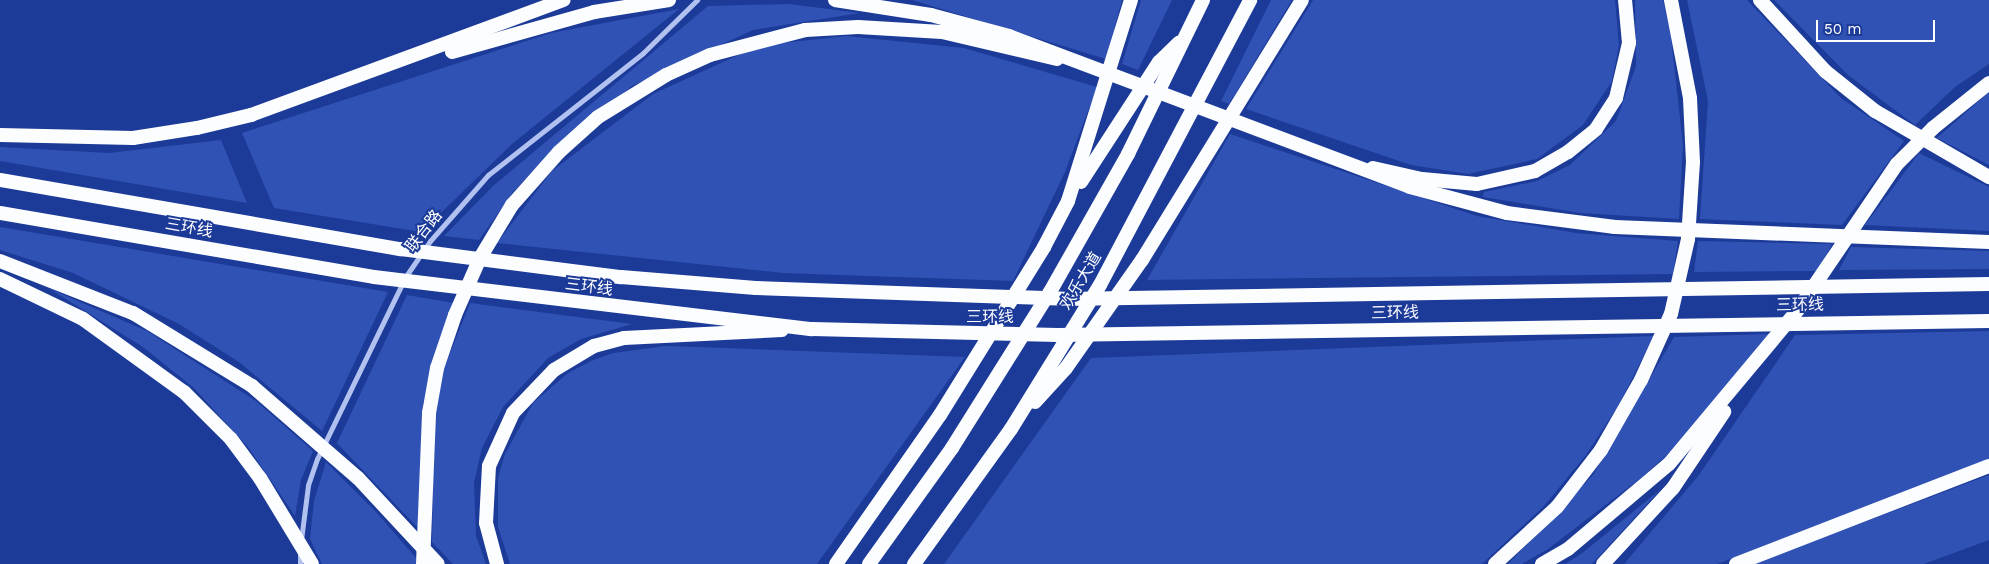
<!DOCTYPE html>
<meta charset="utf-8">
<style>
body{margin:0}
#map{position:relative;width:1989px;height:564px;overflow:hidden;background:#1c3a98;font-family:"Work Sans","Noto Sans SC",sans-serif}
div>[style]{position:absolute}
.green>*{inset:0;background:#3052b5}
.minor>*{height:5px;margin:-2.5px;padding:0 2.5px;transform-origin:2.5px;border-radius:2.5px;background:#b1c1f0}
.trunk>*{height:14px;margin:-7px;padding:0 7px;transform-origin:7px;border-radius:7px;background:#fcfdff}
.trunk-bridge>*{height:14px;margin:-7px;padding:0 7px;transform-origin:7px;border-radius:7px;background:#fcfdff}
span{translate:-50% -50%;white-space:nowrap;text-align:center;line-height:1.15;-webkit-text-stroke:4px #1c3a98;paint-order:stroke}
.street-label{font-size:16px;color:#fff}
.scale{position:absolute;left:1816px;top:20px;width:119px;height:22px;box-sizing:border-box;border:2px solid #fff;border-top:0;padding-left:6px;font-size:15px;line-height:18px;white-space:nowrap;color:#fff;-webkit-text-stroke:4px #1c3a98;paint-order:stroke}
</style>
<div id="map">
<div class="green">
<i style="clip-path:polygon(912px 0,1122px 0,1106px 59px)"></i>
<i style="clip-path:polygon(1141px 0,1172px 0,1138px 70px,1122px 64px)"></i>
<i style="clip-path:polygon(1271px 0,1292px 0,1229px 104px,1221px 101px)"></i>
<i style="clip-path:polygon(1313px 0,1615px 0,1619px 45px,1612px 81px,1583px 125px,1537px 159px,1468px 174px,1411px 165px,1246px 109px)"></i>
<i style="clip-path:polygon(1635px 0,1663px 0,1671px 37px,1683px 145px,1679px 219px,1580px 213px,1483px 197px,1484px 192px,1537px 181px,1570px 165px,1616px 121px,1636px 66px)"></i>
<i style="clip-path:polygon(1687px 0,1747px 0,1841px 98px,1904px 141px,1842px 225px,1700px 219px,1708px 101px)"></i>
<i style="clip-path:polygon(1774px 0,1989px 0,1989px 64px,1955px 87px,1915px 125px,1848px 75px)"></i>
<i style="clip-path:polygon(789px 4px,860px 13px,753px 30px,632px 86px,551px 152px,513px 192px,479px 240px,444px 236px,493px 186px,708px 6px)"></i>
<i style="clip-path:polygon(679px 9px,512px 144px,421px 232px,274px 208px,242px 133px,551px 33px)"></i>
<i style="clip-path:polygon(846px 36px,964px 48px,1097px 87px,1065px 172px,1013px 281px,783px 273px,497px 243px,552px 171px,653px 94px,745px 52px,782px 43px)"></i>
<i style="clip-path:polygon(1989px 92px,1989px 165px,1937px 138px)"></i>
<i style="clip-path:polygon(1230px 134px,1477px 216px,1576px 233px,1678px 241px,1673px 274px,1147px 280px)"></i>
<i style="clip-path:polygon(221px 140px,247px 203px,0 161px,0 147px,109px 153px)"></i>
<i style="clip-path:polygon(1919px 153px,1989px 187px,1989px 231px,1865px 225px)"></i>
<i style="clip-path:polygon(0 227px,388px 292px,322px 431px,239px 362px,179px 324px,73px 273px,0 250px)"></i>
<i style="clip-path:polygon(1698px 241px,1832px 244px,1818px 271px,1694px 272px)"></i>
<i style="clip-path:polygon(1851px 247px,1989px 251px,1989px 269px,1839px 270px)"></i>
<i style="clip-path:polygon(48px 288px,147px 331px,256px 401px,313px 451px,301px 480px,295px 516px,248px 447px,194px 388px,143px 347px)"></i>
<i style="clip-path:polygon(407px 295px,454px 303px,432px 364px,423px 404px,419px 529px,337px 443px)"></i>
<i style="clip-path:polygon(470px 303px,632px 324px,581px 339px,548px 358px,503px 407px,482px 448px,474px 483px,476px 536px,486px 564px,453px 564px,432px 542px,434px 420px,443px 371px)"></i>
<i style="clip-path:polygon(1989px 331px,1989px 460px,1717px 564px,1624px 564px,1699px 475px,1795px 335px)"></i>
<i style="clip-path:polygon(1769px 334px,1675px 448px,1642px 477px,1548px 549px,1522px 564px,1508px 564px,1593px 475px,1674px 337px)"></i>
<i style="clip-path:polygon(1654px 336px,1618px 406px,1586px 455px,1544px 506px,1482px 564px,944px 564px,1091px 358px)"></i>
<i style="clip-path:polygon(665px 346px,698px 347px,965px 357px,817px 564px,510px 564px,498px 527px,498px 478px,505px 454px,533px 403px,568px 373px,591px 361px,613px 353px)"></i>
<i style="clip-path:polygon(326px 462px,377px 513px,416px 558px,416px 564px,322px 564px,310px 539px,314px 501px)"></i>
<i style="clip-path:polygon(1989px 475px,1989px 540px,1924px 564px,1753px 564px)"></i>
<i style="clip-path:polygon(1661px 489px,1592px 564px,1565px 564px,1581px 554px)"></i>
</div>
<div class="minor">
<i style="left:301px;top:540px;width:55px;rotate:-82.7deg"></i>
<i style="left:308px;top:485px;width:28px;rotate:-71deg"></i>
<i style="left:317px;top:459px;width:203px;rotate:-64.1deg"></i>
<i style="left:406px;top:276px;width:42px;rotate:-55.6deg"></i>
<i style="left:430px;top:241px;width:88px;rotate:-48.7deg"></i>
<i style="left:488px;top:175px;width:197px;rotate:-38.2deg"></i>
<i style="left:643px;top:53px;width:76px;rotate:-44.5deg"></i>
<i style="left:300px;top:551px;width:13px;rotate:90deg"></i>
</div>
<div class="trunk">
<i style="left:452px;top:52px;width:148px;rotate:-15.7deg"></i>
<i style="left:594px;top:12px;width:76px;rotate:-9.1deg"></i>
<i style="left:0;top:135px;width:133px;rotate:1.3deg"></i>
<i style="left:133px;top:138px;width:65px;rotate:-8.9deg"></i>
<i style="left:197px;top:128px;width:56px;rotate:-13.5deg"></i>
<i style="left:251px;top:115px;width:333px;rotate:-20.2deg"></i>
<i style="left:1373px;top:168px;width:50px;rotate:12.7deg"></i>
<i style="left:1422px;top:179px;width:55px;rotate:5.2deg"></i>
<i style="left:1477px;top:184px;width:59px;rotate:-12.6deg"></i>
<i style="left:1535px;top:171px;width:38px;rotate:-30deg"></i>
<i style="left:1568px;top:152px;width:36px;rotate:-39deg"></i>
<i style="left:1596px;top:129px;width:37px;rotate:-57deg"></i>
<i style="left:1616px;top:98px;width:57px;rotate:-76.7deg"></i>
<i style="left:1629px;top:43px;width:43px;rotate:-95.3deg"></i>
<i style="left:1081px;top:182px;width:143px;rotate:-57deg"></i>
<i style="left:1159px;top:62px;width:28px;rotate:-44deg"></i>
<i style="left:1035px;top:402px;width:46px;rotate:-47.6deg"></i>
<i style="left:1066px;top:368px;width:132px;rotate:-54.9deg"></i>
<i style="left:1142px;top:260px;width:305px;rotate:-58.4deg"></i>
<i style="left:423px;top:564px;width:151px;rotate:-87.7deg"></i>
<i style="left:429px;top:413px;width:46px;rotate:-79.9deg"></i>
<i style="left:437px;top:368px;width:56px;rotate:-71.2deg"></i>
<i style="left:455px;top:315px;width:62px;rotate:-66.3deg"></i>
<i style="left:480px;top:258px;width:62px;rotate:-58.9deg"></i>
<i style="left:512px;top:205px;width:71px;rotate:-48.4deg"></i>
<i style="left:559px;top:152px;width:52px;rotate:-41.9deg"></i>
<i style="left:598px;top:117px;width:80px;rotate:-31.7deg"></i>
<i style="left:666px;top:75px;width:48px;rotate:-24.4deg"></i>
<i style="left:710px;top:55px;width:98px;rotate:-14.7deg"></i>
<i style="left:805px;top:30px;width:53px;rotate:-3.2deg"></i>
<i style="left:858px;top:27px;width:84px;rotate:3.4deg"></i>
<i style="left:942px;top:32px;width:118px;rotate:13.2deg"></i>
<i style="left:497px;top:564px;width:42px;rotate:-105deg"></i>
<i style="left:486px;top:523px;width:57px;rotate:-87deg"></i>
<i style="left:489px;top:466px;width:58px;rotate:-65.6deg"></i>
<i style="left:513px;top:413px;width:59px;rotate:-46.4deg"></i>
<i style="left:554px;top:370px;width:47px;rotate:-31deg"></i>
<i style="left:594px;top:346px;width:31px;rotate:-15deg"></i>
<i style="left:624px;top:338px;width:158px;rotate:-2.9deg"></i>
<i style="left:836px;top:564px;width:182px;rotate:-55.1deg"></i>
<i style="left:940px;top:415px;width:198px;rotate:-58.2deg"></i>
<i style="left:1044px;top:247px;width:52px;rotate:-62.4deg"></i>
<i style="left:1068px;top:201px;width:211px;rotate:-72.6deg"></i>
<i style="left:869px;top:564px;width:143px;rotate:-54.4deg"></i>
<i style="left:952px;top:448px;width:184px;rotate:-57.9deg"></i>
<i style="left:1050px;top:292px;width:159px;rotate:-60.5deg"></i>
<i style="left:1128px;top:154px;width:171px;rotate:-64deg"></i>
<i style="left:914px;top:564px;width:166px;rotate:-54.3deg"></i>
<i style="left:1011px;top:429px;width:169px;rotate:-58.3deg"></i>
<i style="left:1100px;top:285px;width:322px;rotate:-62.2deg"></i>
<i style="left:1495px;top:564px;width:84px;rotate:-42.6deg"></i>
<i style="left:1557px;top:507px;width:72px;rotate:-52.3deg"></i>
<i style="left:1601px;top:450px;width:81px;rotate:-60.3deg"></i>
<i style="left:1641px;top:380px;width:72px;rotate:-65.6deg"></i>
<i style="left:1671px;top:314px;width:77px;rotate:-77.2deg"></i>
<i style="left:1688px;top:239px;width:77px;rotate:-86.3deg"></i>
<i style="left:1693px;top:162px;width:64px;rotate:-92.7deg"></i>
<i style="left:1690px;top:98px;width:100px;rotate:-101deg"></i>
<i style="left:1542px;top:564px;width:30px;rotate:-30deg"></i>
<i style="left:1568px;top:549px;width:132px;rotate:-40.1deg"></i>
<i style="left:1669px;top:464px;width:199px;rotate:-50.1deg"></i>
<i style="left:1797px;top:311px;width:178px;rotate:-55.8deg"></i>
<i style="left:1897px;top:164px;width:51px;rotate:-45deg"></i>
<i style="left:1933px;top:128px;width:72px;rotate:-38.8deg"></i>
<i style="left:1603px;top:564px;width:103px;rotate:-47.4deg"></i>
<i style="left:1673px;top:488px;width:92px;rotate:-56.1deg"></i>
<i style="left:1736px;top:564px;width:271px;rotate:-21.2deg"></i>
</div>
<div class="trunk-bridge">
<i style="left:835px;top:0;width:97px;rotate:8.9deg"></i>
<i style="left:931px;top:15px;width:81px;rotate:15.1deg"></i>
<i style="left:1009px;top:36px;width:428px;rotate:20.6deg"></i>
<i style="left:1410px;top:187px;width:100px;rotate:15deg"></i>
<i style="left:1507px;top:213px;width:109px;rotate:7.4deg"></i>
<i style="left:1615px;top:227px;width:374px;rotate:2.3deg"></i>
<i style="left:1760px;top:0;width:96px;rotate:47.5deg"></i>
<i style="left:1825px;top:71px;width:64px;rotate:38.7deg"></i>
<i style="left:1875px;top:111px;width:132px;rotate:30.1deg"></i>
<i style="left:0;top:180px;width:407px;rotate:9.8deg"></i>
<i style="left:401px;top:249px;width:222px;rotate:7.3deg"></i>
<i style="left:621px;top:277px;width:135px;rotate:4.7deg"></i>
<i style="left:756px;top:288px;width:309px;rotate:2deg"></i>
<i style="left:1065px;top:299px;width:924px;rotate:-0.93deg"></i>
<i style="left:0;top:213px;width:379px;rotate:9.7deg"></i>
<i style="left:374px;top:277px;width:441px;rotate:6.8deg"></i>
<i style="left:812px;top:329px;width:246px;rotate:1.4deg"></i>
<i style="left:1058px;top:335px;width:931px;rotate:-0.86deg"></i>
<i style="left:0;top:261px;width:143px;rotate:21.4deg"></i>
<i style="left:133px;top:313px;width:140px;rotate:31.5deg"></i>
<i style="left:252px;top:386px;width:140px;rotate:41deg"></i>
<i style="left:358px;top:478px;width:117px;rotate:47.1deg"></i>
<i style="left:0;top:279px;width:92px;rotate:25.7deg"></i>
<i style="left:83px;top:319px;width:125px;rotate:35.9deg"></i>
<i style="left:184px;top:392px;width:66px;rotate:45deg"></i>
<i style="left:231px;top:439px;width:49px;rotate:53.4deg"></i>
<i style="left:260px;top:478px;width:100px;rotate:58.8deg"></i>
</div>
<div class="street-label">
<span style="left:189px;top:228px;rotate:10deg">三环线</span>
<span style="left:424px;top:231px;rotate:-52deg">联合路</span>
<span style="left:1081px;top:281px;rotate:-59deg">欢乐大道</span>
<span style="left:589px;top:287px;rotate:7deg">三环线</span>
<span style="left:1800px;top:305px;rotate:-1deg">三环线</span>
<span style="left:1395px;top:313px;rotate:-1deg">三环线</span>
<span style="left:990px;top:317px">三环线</span>
</div>
<div class="scale">50 m</div>
</div>
